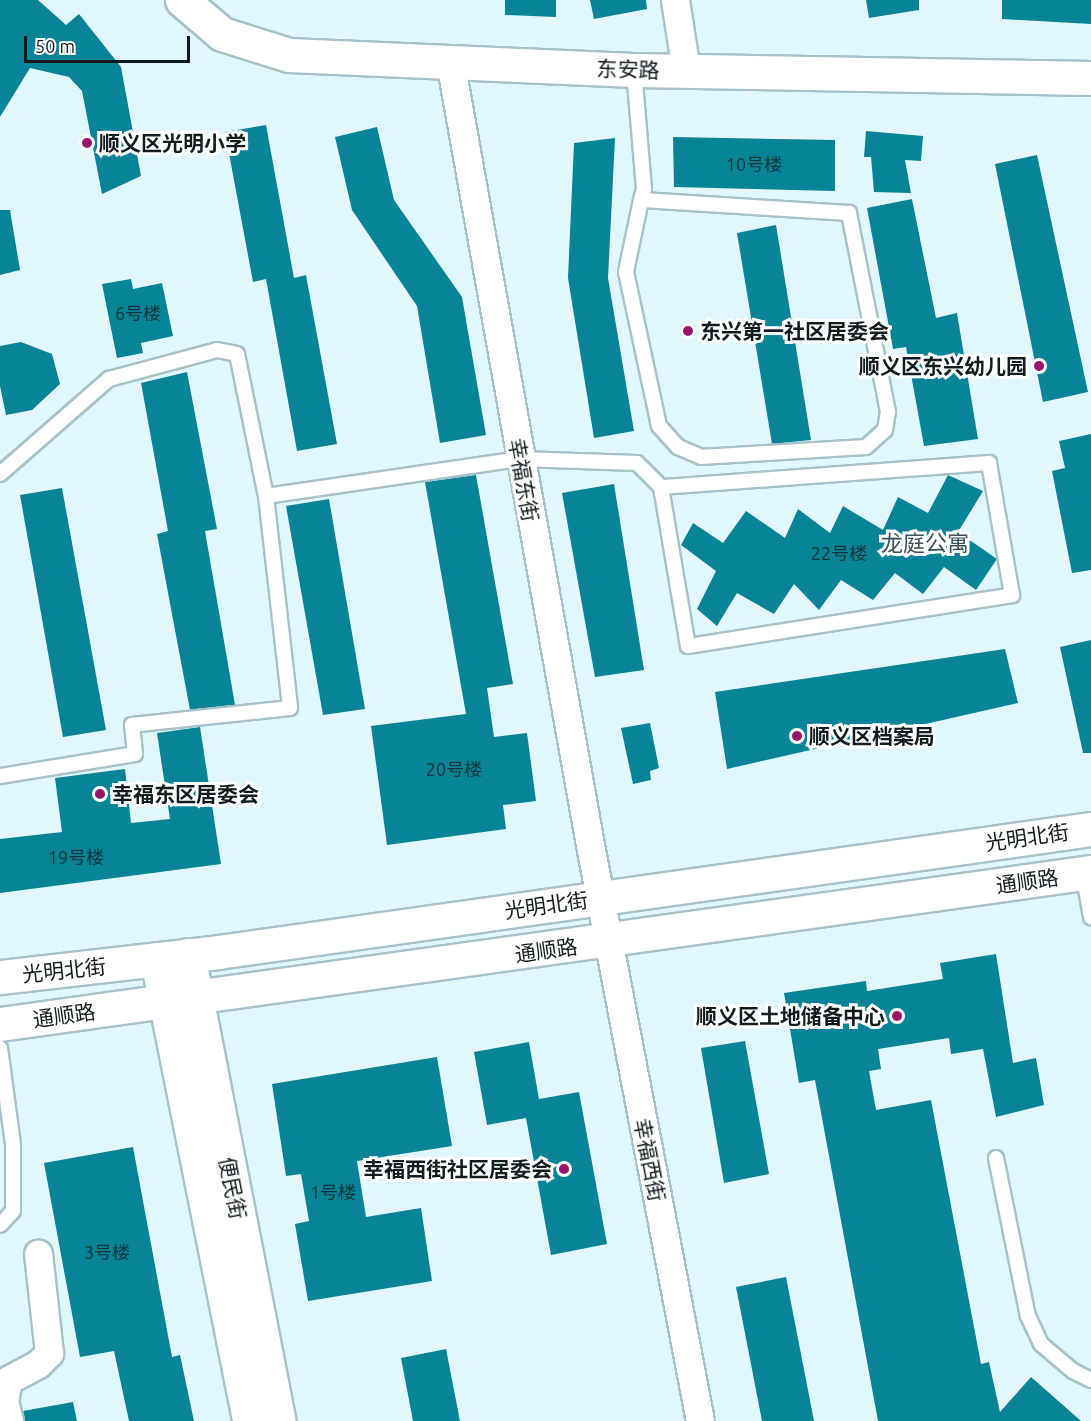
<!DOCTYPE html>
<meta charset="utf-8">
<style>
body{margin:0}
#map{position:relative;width:1091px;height:1421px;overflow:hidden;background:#e1f7fd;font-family:Ubuntu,"Noto Sans SC",sans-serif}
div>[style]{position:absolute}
.building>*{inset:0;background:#088397}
.roads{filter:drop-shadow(2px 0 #a6c1c8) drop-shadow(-2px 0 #a6c1c8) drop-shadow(0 2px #a6c1c8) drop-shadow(0 -2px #a6c1c8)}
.service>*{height:14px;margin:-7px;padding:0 7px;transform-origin:7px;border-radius:7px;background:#fff}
.minor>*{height:27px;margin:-13.5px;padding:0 13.5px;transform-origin:13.5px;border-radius:13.5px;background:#fff}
.tertiary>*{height:33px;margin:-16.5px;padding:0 16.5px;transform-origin:16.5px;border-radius:16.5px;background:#fff}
.primary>*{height:33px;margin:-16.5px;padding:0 16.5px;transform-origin:16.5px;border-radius:16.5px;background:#fff}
.dots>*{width:16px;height:16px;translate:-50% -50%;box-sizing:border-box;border:3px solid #fff;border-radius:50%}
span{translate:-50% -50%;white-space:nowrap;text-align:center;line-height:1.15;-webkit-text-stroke:6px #fff;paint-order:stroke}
.number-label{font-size:18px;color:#10363c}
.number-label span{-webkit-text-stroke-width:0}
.street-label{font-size:21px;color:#121c1e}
.poi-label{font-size:21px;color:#121c1e;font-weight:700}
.left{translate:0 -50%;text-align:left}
.right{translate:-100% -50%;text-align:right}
.neighbourhood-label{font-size:22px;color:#3a5258}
.scale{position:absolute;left:24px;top:36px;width:166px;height:27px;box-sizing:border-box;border:3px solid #121c1e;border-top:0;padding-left:8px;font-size:18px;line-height:21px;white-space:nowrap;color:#121c1e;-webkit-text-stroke:4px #fff;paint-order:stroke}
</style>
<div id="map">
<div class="building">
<i style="clip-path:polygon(0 0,38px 0,66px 25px,79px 14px,121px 67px,141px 176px,102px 194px,82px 91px,69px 77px,30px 68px,0 117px)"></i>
<i style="clip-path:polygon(505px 0,556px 0,556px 17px,505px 15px)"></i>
<i style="clip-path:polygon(590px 0,646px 0,647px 9px,594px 19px)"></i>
<i style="clip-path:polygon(866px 0,919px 0,919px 10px,869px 18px)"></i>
<i style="clip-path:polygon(1002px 0,1091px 0,1091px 24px,1002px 19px)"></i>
<i style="clip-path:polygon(266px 125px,294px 278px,306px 275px,337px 444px,297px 451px,266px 279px,253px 282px,225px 132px)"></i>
<i style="clip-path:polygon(377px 127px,394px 200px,462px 297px,486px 435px,440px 443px,417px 306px,352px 210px,335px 137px)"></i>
<i style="clip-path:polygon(866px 131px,923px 136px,921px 161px,905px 160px,911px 193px,874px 192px,871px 157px,864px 157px)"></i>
<i style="clip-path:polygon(673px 137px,835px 140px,835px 191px,674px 187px)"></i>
<i style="clip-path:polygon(615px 138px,608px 278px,634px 431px,594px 438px,568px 278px,574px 143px)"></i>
<i style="clip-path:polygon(1037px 155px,1088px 392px,1043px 402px,995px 164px)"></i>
<i style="clip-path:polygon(912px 199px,936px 318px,957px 313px,978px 439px,924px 446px,906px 347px,893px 349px,867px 208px)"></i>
<i style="clip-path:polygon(0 210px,10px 210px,20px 270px,0 275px)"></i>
<i style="clip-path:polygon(776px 225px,811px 440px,772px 444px,737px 233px)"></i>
<i style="clip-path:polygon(131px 279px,133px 289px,162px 283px,173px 336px,141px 343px,143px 353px,117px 358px,102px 284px)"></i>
<i style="clip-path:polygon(21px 342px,52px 354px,60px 384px,32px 410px,6px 415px,0 386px,0 346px)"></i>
<i style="clip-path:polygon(187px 372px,217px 529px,205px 531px,235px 705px,190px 710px,157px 534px,168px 531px,141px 383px)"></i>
<i style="clip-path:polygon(1091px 434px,1091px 570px,1072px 573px,1052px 471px,1065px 468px,1059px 441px)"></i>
<i style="clip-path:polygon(476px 475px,513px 684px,487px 688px,494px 737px,527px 733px,536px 801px,503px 805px,506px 829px,387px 845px,371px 726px,466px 714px,425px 482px)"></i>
<i style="clip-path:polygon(948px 475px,983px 491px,958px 532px,997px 559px,976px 590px,944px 567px,923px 594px,895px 573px,873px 600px,841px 580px,819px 610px,794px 584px,774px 614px,737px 593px,717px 626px,697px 609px,716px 571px,681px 545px,693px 523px,723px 543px,746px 511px,785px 538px,798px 509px,830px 533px,843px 506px,883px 530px,898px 497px,928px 513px)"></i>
<i style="clip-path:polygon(614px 484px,644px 670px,595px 677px,562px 493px)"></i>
<i style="clip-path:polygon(62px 488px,106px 730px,63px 737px,20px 495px)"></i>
<i style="clip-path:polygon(329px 499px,365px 709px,323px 715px,286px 506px)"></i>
<i style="clip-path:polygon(1091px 640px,1091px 753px,1083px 753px,1060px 647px)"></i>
<i style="clip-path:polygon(1005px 649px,1018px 703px,727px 769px,715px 692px)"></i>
<i style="clip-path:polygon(650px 723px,659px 768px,650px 771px,651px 780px,633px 784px,621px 728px)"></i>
<i style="clip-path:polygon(200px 727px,221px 864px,0 893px,0 839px,62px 832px,55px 778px,125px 769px,131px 823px,170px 819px,157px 733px)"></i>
<i style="clip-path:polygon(996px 954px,1013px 1063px,1036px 1058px,1044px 1105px,996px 1117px,983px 1049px,951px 1054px,949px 1038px,878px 1049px,881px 1069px,869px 1071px,876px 1110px,931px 1100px,981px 1364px,989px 1362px,1000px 1412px,1031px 1377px,1081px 1421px,878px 1421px,815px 1080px,799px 1083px,784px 993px,866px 981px,867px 991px,943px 979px,940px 963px)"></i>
<i style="clip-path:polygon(745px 1041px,769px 1174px,724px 1183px,701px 1048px)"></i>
<i style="clip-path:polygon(529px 1042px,539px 1099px,579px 1092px,607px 1244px,551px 1255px,526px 1118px,487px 1125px,474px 1052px)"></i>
<i style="clip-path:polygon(437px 1057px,452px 1146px,357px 1161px,366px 1217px,421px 1208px,432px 1281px,308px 1301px,295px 1224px,309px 1221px,301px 1174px,286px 1176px,272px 1084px)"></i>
<i style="clip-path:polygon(133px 1147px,172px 1357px,180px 1355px,194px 1421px,129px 1421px,114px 1351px,80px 1357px,44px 1163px)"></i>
<i style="clip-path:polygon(786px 1277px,814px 1421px,762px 1421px,736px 1287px)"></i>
<i style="clip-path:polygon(446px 1349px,460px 1421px,413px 1421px,401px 1358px)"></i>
<i style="clip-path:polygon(73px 1402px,77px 1421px,24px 1421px,23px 1411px)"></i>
</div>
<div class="roads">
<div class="service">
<i style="left:634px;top:70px;width:119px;rotate:85.2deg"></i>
<i style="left:644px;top:189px;width:11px;rotate:105deg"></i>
<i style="left:641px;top:200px;width:74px;rotate:101.8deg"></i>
<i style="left:626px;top:272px;width:157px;rotate:77.9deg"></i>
<i style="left:659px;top:426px;width:28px;rotate:48deg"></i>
<i style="left:678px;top:447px;width:25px;rotate:23deg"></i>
<i style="left:701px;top:457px;width:165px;rotate:-3.5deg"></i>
<i style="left:866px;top:447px;width:25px;rotate:-42deg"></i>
<i style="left:885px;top:430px;width:18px;rotate:-81deg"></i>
<i style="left:888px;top:412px;width:203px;rotate:-101.1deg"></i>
<i style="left:849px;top:213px;width:208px;rotate:-176.4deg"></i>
<i style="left:0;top:474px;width:145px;rotate:-41.1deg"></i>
<i style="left:109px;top:379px;width:112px;rotate:-15deg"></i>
<i style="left:217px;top:350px;width:20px;rotate:11deg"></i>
<i style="left:237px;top:354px;width:145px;rotate:78.5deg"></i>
<i style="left:266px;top:496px;width:213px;rotate:83.5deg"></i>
<i style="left:290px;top:708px;width:159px;rotate:173.9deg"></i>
<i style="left:132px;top:725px;width:29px;rotate:84deg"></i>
<i style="left:135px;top:754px;width:137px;rotate:170.7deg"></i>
<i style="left:266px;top:496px;width:257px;rotate:-8.3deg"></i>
<i style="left:520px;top:459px;width:117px;rotate:2deg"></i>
<i style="left:637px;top:463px;width:34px;rotate:45deg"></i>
<i style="left:661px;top:487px;width:161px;rotate:80.4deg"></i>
<i style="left:688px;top:646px;width:328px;rotate:-8.9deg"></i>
<i style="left:1012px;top:595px;width:134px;rotate:-99.9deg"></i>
<i style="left:989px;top:463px;width:329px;rotate:175.8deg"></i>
<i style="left:1083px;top:873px;width:45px;rotate:79.7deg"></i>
<i style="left:0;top:1048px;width:97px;rotate:82.3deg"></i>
<i style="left:13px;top:1144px;width:67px;rotate:90deg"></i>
<i style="left:13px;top:1211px;width:19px;rotate:133deg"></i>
<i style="left:996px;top:1158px;width:161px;rotate:78.6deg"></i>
<i style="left:1028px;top:1316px;width:31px;rotate:65deg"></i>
<i style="left:1041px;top:1344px;width:42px;rotate:40.2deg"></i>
<i style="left:1073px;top:1371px;width:20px;rotate:27deg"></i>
</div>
<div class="minor">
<i style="left:675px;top:0;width:71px;rotate:81.1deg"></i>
<i style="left:450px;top:61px;width:801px;rotate:79.87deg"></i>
<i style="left:591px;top:850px;width:581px;rotate:79.19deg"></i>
<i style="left:9px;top:1421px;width:21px;rotate:-104deg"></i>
<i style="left:4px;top:1401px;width:21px;rotate:-79deg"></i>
<i style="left:8px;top:1380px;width:34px;rotate:-28deg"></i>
<i style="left:38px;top:1364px;width:16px;rotate:-45deg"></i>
<i style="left:49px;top:1353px;width:100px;rotate:-96.3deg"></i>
</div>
<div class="tertiary">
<i style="left:182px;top:0;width:52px;rotate:40.4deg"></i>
<i style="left:222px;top:34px;width:70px;rotate:17.4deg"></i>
<i style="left:289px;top:55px;width:345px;rotate:2.5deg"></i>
<i style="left:634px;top:70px;width:457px;rotate:1deg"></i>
<i style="left:188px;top:955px;width:475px;rotate:79deg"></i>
<i style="left:157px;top:959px;width:471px;rotate:78.7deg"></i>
</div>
<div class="primary">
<i style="left:0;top:977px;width:219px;rotate:-6.5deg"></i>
<i style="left:218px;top:952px;width:882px;rotate:-8.02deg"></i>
<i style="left:0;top:1024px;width:1102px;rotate:-7.93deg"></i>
</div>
</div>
<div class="dots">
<i style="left:87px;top:143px;background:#98156b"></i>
<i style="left:688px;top:331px;background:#98156b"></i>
<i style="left:1039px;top:366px;background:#98156b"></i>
<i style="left:797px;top:736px;background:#98156b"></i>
<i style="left:100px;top:794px;background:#98156b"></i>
<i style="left:897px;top:1016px;background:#98156b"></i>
<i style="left:564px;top:1169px;background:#98156b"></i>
</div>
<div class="number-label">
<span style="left:754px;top:164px">10号楼</span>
<span style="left:138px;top:313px">6号楼</span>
<span style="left:839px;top:553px">22号楼</span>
<span style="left:454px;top:769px">20号楼</span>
<span style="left:76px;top:857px">19号楼</span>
<span style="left:333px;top:1192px">1号楼</span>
<span style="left:107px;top:1252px">3号楼</span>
</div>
<div class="street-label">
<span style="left:628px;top:69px;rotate:2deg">东安路</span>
<span style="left:524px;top:480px;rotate:80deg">幸福东街</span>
<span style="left:1027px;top:837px;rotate:-8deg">光明北街</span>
<span style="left:1027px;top:881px;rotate:-8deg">通顺路</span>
<span style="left:546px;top:905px;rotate:-8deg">光明北街</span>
<span style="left:546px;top:950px;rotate:-8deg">通顺路</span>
<span style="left:64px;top:970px;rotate:-6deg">光明北街</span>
<span style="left:64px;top:1015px;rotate:-8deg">通顺路</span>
<span style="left:650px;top:1160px;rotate:79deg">幸福西街</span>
<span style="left:233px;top:1188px;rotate:79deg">便民街</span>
</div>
<div class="poi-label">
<span class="left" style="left:99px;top:143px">顺义区光明小学</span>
<span class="left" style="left:700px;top:331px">东兴第一社区居委会</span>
<span class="right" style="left:1027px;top:366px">顺义区东兴幼儿园</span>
<span class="left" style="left:809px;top:736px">顺义区档案局</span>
<span class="left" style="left:112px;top:794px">幸福东区居委会</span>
<span class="right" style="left:885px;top:1016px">顺义区土地储备中心</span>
<span class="right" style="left:552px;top:1169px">幸福西街社区居委会</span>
</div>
<div class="neighbourhood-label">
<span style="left:925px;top:543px">龙庭公寓</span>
</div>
<div class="scale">50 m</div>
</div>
